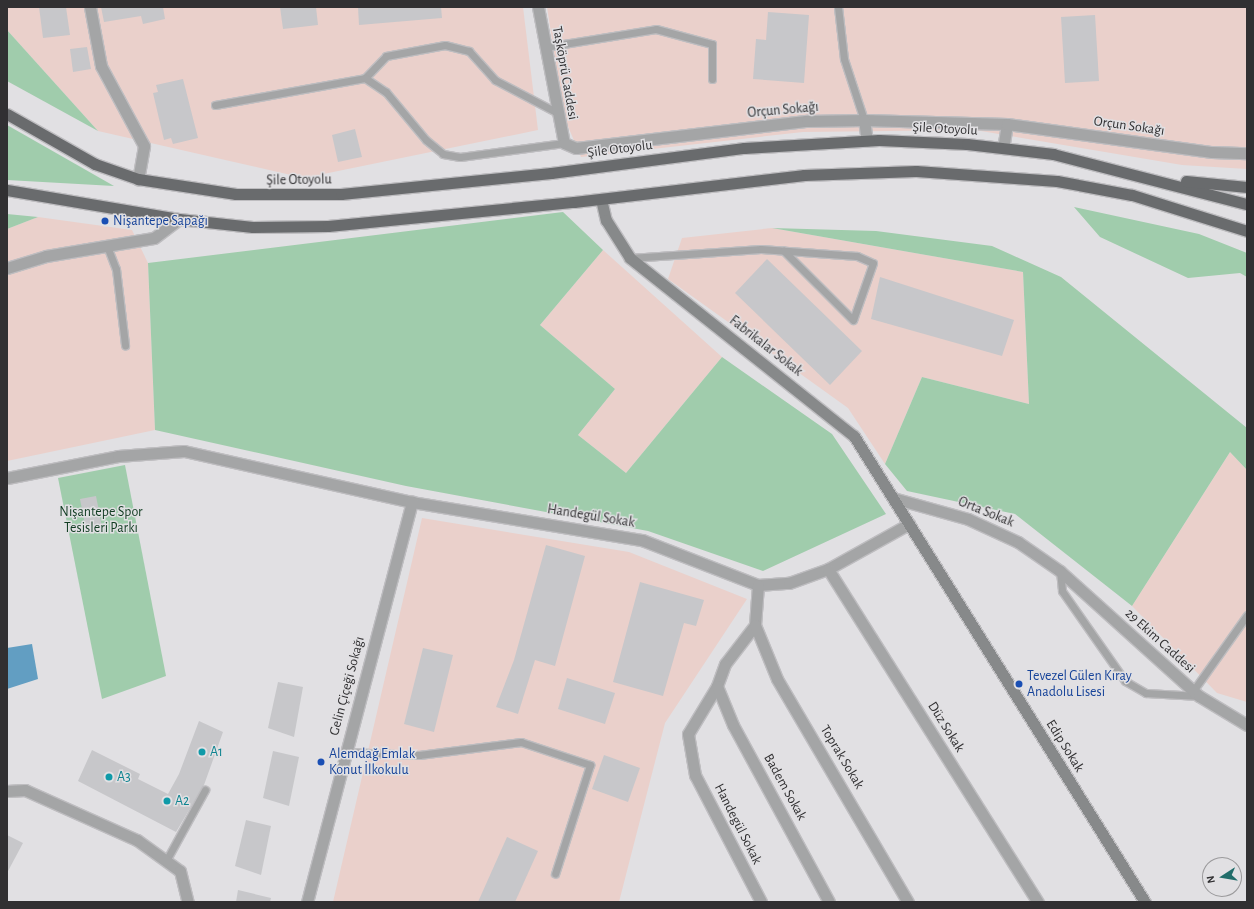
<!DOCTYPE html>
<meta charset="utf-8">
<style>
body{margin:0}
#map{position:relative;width:1254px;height:909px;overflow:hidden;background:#e1e0e3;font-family:"Alegreya Sans",sans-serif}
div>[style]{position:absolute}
.industrial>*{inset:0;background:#ead0cb}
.green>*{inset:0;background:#a0ccac}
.water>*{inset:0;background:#629ec2}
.building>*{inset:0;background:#c7c7ca}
.roads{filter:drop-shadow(1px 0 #bebdc0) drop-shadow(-1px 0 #bebdc0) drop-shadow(0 1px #bebdc0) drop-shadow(0 -1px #bebdc0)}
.service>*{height:7px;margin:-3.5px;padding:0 3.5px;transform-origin:3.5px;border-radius:3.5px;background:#a4a5a6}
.minor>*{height:11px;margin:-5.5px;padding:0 5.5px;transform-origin:5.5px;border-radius:5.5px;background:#a4a5a6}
.tertiary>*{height:11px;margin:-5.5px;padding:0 5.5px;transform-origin:5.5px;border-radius:5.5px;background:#a4a5a6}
.secondary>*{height:11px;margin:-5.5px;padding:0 5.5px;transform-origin:5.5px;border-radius:5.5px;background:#87898a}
.trunk>*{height:11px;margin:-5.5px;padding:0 5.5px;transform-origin:5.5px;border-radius:5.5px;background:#696b6d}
.dots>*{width:11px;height:11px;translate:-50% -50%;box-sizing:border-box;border:2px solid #e1e0e3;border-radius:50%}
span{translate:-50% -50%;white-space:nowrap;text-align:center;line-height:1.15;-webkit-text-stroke:3px #e1e0e3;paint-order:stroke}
.street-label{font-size:14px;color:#313032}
.transit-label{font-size:14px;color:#164399}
.left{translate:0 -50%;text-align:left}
.park-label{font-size:14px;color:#123d23}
.culture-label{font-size:14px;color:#0d838f}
.frame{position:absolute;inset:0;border:8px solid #313032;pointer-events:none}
.north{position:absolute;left:1202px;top:857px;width:40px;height:40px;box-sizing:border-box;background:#e1e0e3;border:1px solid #9b9a9c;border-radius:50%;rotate:258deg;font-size:11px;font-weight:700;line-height:16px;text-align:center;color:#313032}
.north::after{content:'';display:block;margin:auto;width:14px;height:18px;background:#216d6a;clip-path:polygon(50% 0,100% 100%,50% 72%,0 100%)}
</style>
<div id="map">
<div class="industrial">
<i style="clip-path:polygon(7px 7px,523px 7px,538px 130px,304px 178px,98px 131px,7px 30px)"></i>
<i style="clip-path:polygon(547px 7px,1247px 7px,1247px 169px,1182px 165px,975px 130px,803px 132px,581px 157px,564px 117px)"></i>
<i style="clip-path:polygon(38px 217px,132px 230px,148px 263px,155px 430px,7px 461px,7px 229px)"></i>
<i style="clip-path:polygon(772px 228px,1023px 272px,1029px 404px,922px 377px,885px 464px,848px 408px,668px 279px,682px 238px)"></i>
<i style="clip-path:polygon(603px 250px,722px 357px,626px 473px,578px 435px,615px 389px,540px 325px)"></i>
<i style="clip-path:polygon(1230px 452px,1247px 470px,1247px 702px,1217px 693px,1132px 606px)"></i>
<i style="clip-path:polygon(422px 518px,629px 552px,747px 599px,665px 723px,619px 902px,333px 902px)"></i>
</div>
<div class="green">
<i style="clip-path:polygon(7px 30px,98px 131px,7px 81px)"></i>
<i style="clip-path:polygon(7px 125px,114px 186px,7px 180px)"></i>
<i style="clip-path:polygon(1074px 207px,1199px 234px,1247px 253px,1247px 277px,1240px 273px,1188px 278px,1100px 237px)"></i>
<i style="clip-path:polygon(563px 212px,603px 250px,540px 325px,615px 389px,578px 435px,626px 473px,722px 357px,832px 434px,886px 514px,763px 571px,648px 531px,406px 486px,155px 430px,148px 263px)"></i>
<i style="clip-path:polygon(7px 214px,38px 217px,7px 229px)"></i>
<i style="clip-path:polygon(772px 228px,876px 231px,992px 246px,1061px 277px,1247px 428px,1247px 470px,1230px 452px,1132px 606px,1015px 514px,907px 491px,885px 464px,922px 377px,1029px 404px,1023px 272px)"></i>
<i style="clip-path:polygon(125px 465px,166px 676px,102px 699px,58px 478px)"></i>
</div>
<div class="water">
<i style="clip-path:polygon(32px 644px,38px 679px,7px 689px,7px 648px)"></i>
</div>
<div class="building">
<i style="clip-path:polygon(39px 7px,66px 7px,70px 35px,43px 38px)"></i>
<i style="clip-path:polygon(101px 7px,163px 7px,165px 19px,143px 24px,141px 16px,104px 22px)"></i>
<i style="clip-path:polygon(280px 7px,316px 7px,318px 25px,283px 29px)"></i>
<i style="clip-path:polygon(358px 7px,441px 7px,442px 18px,359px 25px)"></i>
<i style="clip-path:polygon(768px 12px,809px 15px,804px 83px,753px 79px,756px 39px,766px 40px)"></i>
<i style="clip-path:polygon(1095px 15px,1099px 81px,1065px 83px,1061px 17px)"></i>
<i style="clip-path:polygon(87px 47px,91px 69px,73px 72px,70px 49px)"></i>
<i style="clip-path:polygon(183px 79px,198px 138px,173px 144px,171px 138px,164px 140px,153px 93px,158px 92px,156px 85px)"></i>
<i style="clip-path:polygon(355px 129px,362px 157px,338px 162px,332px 135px)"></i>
<i style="clip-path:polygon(767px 259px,862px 351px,830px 385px,735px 293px)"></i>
<i style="clip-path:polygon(880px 277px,1014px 320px,1002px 356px,871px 319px)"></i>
<i style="clip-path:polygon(96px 496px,102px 527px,86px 530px,80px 499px)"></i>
<i style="clip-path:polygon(546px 545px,585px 556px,555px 666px,535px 660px,518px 714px,496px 707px,514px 660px)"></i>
<i style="clip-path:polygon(640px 582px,704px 600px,696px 626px,684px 623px,663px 696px,613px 682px)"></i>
<i style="clip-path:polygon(423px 648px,453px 655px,434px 732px,404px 724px)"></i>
<i style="clip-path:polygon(567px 678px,615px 693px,605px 724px,558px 709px)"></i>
<i style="clip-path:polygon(278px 682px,303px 687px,294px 737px,268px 728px)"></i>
<i style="clip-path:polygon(199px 721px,223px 732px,204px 785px,176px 832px,78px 781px,92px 750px,140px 774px,138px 779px,168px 794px,179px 774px)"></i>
<i style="clip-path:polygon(273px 751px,299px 757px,289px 806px,263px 798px)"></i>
<i style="clip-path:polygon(604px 755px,640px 768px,628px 802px,592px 789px)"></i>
<i style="clip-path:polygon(246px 820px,271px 826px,261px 875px,235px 866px)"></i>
<i style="clip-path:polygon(7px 835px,23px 843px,7px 873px)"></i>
<i style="clip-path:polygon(507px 837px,538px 851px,515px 902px,478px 902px)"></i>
<i style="clip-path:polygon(238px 890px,271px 898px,270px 902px,236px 902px)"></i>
</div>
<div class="roads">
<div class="service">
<i style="left:838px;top:7px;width:52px;rotate:83.4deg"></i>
<i style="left:844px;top:59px;width:64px;rotate:71.8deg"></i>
<i style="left:545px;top:47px;width:112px;rotate:-9.2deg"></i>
<i style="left:656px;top:29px;width:58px;rotate:15deg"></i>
<i style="left:712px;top:44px;width:35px;rotate:90deg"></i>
<i style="left:365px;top:78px;width:30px;rotate:-46deg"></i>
<i style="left:386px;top:56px;width:60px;rotate:-10.6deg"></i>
<i style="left:445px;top:45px;width:25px;rotate:14deg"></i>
<i style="left:469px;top:51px;width:39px;rotate:48deg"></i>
<i style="left:495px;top:80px;width:69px;rotate:27.7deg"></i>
<i style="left:215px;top:105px;width:152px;rotate:-10.2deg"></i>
<i style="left:365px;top:78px;width:25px;rotate:34deg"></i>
<i style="left:386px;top:92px;width:62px;rotate:50.2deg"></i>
<i style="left:426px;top:140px;width:22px;rotate:39deg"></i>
<i style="left:443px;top:154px;width:17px;rotate:10deg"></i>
<i style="left:460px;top:157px;width:105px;rotate:-7.7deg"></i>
<i style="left:107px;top:246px;width:25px;rotate:69deg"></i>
<i style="left:116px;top:269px;width:77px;rotate:83.2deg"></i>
<i style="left:630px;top:258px;width:131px;rotate:-3.9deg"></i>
<i style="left:761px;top:249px;width:96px;rotate:4.2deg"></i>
<i style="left:857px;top:256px;width:17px;rotate:24deg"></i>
<i style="left:873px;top:263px;width:60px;rotate:109.3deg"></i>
<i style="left:853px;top:320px;width:98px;rotate:-135deg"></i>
<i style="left:1060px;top:571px;width:20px;rotate:84deg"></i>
<i style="left:1062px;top:591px;width:110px;rotate:55deg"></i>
<i style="left:1125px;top:681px;width:24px;rotate:30deg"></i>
<i style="left:1146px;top:693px;width:53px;rotate:3.2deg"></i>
<i style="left:1193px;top:691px;width:93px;rotate:-54.6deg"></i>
<i style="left:346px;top:752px;width:73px;rotate:2.4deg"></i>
<i style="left:419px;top:755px;width:103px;rotate:-7.3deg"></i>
<i style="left:521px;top:742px;width:73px;rotate:18.4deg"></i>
<i style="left:590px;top:765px;width:114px;rotate:107.8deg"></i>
<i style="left:167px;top:859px;width:79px;rotate:-61.2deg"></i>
</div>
<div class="minor">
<i style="left:90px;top:7px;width:60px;rotate:79.4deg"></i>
<i style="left:101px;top:66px;width:91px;rotate:61.7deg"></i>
<i style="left:144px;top:146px;width:34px;rotate:100deg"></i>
<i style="left:864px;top:120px;width:143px;rotate:1.6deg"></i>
<i style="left:1007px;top:124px;width:24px;rotate:99deg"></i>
<i style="left:1007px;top:124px;width:207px;rotate:7.8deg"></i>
<i style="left:1212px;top:152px;width:35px;rotate:2deg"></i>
<i style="left:7px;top:268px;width:41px;rotate:-17.1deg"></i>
<i style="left:46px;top:256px;width:109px;rotate:-9.5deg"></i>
<i style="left:154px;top:238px;width:31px;rotate:-37deg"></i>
<i style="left:7px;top:478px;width:113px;rotate:-11.2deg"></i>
<i style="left:118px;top:456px;width:66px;rotate:-4.3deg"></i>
<i style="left:184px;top:451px;width:234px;rotate:12.6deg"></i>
<i style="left:412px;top:502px;width:233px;rotate:9.4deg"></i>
<i style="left:642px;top:540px;width:124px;rotate:21.2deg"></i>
<i style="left:758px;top:585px;width:31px;rotate:-4deg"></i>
<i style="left:789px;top:583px;width:41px;rotate:-19.7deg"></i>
<i style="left:828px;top:569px;width:93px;rotate:-29.1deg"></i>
<i style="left:893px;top:498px;width:78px;rotate:15.6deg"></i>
<i style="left:968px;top:519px;width:55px;rotate:24.7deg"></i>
<i style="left:1018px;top:542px;width:51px;rotate:34.6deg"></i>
<i style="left:1060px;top:571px;width:187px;rotate:42deg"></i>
<i style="left:1199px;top:696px;width:56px;rotate:31.1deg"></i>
<i style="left:828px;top:569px;width:394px;rotate:57.8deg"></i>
<i style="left:758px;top:585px;width:40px;rotate:94.3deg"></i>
<i style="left:755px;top:625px;width:49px;rotate:127.6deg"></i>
<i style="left:725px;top:664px;width:23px;rotate:110deg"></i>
<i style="left:717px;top:686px;width:56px;rotate:121.1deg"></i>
<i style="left:688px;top:734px;width:42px;rotate:80.3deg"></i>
<i style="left:695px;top:775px;width:143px;rotate:62.5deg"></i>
<i style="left:755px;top:625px;width:58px;rotate:67.8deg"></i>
<i style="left:777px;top:679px;width:259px;rotate:59.6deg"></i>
<i style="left:717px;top:686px;width:42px;rotate:67.7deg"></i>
<i style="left:733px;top:725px;width:201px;rotate:61.5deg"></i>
<i style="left:7px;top:791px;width:18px;rotate:-3deg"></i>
<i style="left:25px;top:790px;width:123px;rotate:24.1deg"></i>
<i style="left:137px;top:840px;width:53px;rotate:35.8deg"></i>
<i style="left:180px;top:871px;width:32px;rotate:76deg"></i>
<i style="left:307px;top:902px;width:414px;rotate:-75.3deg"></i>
</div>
<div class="tertiary">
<i style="left:538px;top:7px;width:138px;rotate:79.2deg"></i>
<i style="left:564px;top:143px;width:13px;rotate:23deg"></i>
<i style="left:576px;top:148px;width:233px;rotate:-6.7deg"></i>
<i style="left:807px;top:121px;width:57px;rotate:-1deg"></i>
<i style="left:864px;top:120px;width:21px;rotate:82deg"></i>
</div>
<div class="secondary">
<i style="left:601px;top:199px;width:22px;rotate:77deg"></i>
<i style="left:606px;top:220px;width:45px;rotate:57.7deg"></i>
<i style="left:630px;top:258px;width:286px;rotate:38.5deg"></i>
<i style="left:854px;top:436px;width:549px;rotate:58.02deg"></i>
</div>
<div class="trunk">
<i style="left:7px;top:114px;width:101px;rotate:29.6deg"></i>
<i style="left:95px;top:164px;width:46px;rotate:19.2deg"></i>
<i style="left:138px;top:179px;width:99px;rotate:8.7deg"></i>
<i style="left:236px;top:194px;width:105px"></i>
<i style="left:341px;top:194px;width:211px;rotate:-5.7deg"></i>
<i style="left:551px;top:173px;width:195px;rotate:-7.4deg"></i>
<i style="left:744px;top:148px;width:135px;rotate:-3.4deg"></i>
<i style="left:879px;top:140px;width:88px;rotate:2.6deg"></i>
<i style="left:967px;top:144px;width:87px;rotate:6.6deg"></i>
<i style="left:1053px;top:154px;width:200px;rotate:14.5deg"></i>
<i style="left:1186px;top:181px;width:61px;rotate:5.6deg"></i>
<i style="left:7px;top:190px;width:174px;rotate:9.6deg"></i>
<i style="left:179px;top:219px;width:74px;rotate:6.2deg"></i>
<i style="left:253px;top:227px;width:75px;rotate:-0.8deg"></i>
<i style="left:328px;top:226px;width:247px;rotate:-5.6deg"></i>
<i style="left:574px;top:202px;width:232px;rotate:-6.7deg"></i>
<i style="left:804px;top:175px;width:112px;rotate:-2deg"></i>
<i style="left:916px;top:171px;width:141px;rotate:4.1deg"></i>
<i style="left:1057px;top:181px;width:76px;rotate:10.6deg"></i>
<i style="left:1132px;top:195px;width:121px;rotate:17.4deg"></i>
</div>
</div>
<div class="dots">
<i style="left:105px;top:221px;background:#1a4fb4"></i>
<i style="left:1019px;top:684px;background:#1a4fb4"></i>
<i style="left:202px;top:752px;background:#0f9aa8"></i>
<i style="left:321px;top:762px;background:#1a4fb4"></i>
<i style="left:109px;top:777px;background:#0f9aa8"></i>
<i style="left:167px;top:801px;background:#0f9aa8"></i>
</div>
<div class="street-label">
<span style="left:565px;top:73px;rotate:80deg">Taşköprü Caddesi</span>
<span style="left:783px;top:110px;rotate:-5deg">Orçun Sokağı</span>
<span style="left:1129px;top:126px;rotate:8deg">Orçun Sokağı</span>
<span style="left:945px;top:129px;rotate:3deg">Şile Otoyolu</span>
<span style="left:620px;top:149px;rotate:-7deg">Şile Otoyolu</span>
<span style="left:299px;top:180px;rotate:-1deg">Şile Otoyolu</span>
<span style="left:766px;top:346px;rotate:38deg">Fabrikalar Sokak</span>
<span style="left:986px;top:512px;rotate:22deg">Orta Sokak</span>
<span style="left:591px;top:516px;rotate:9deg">Handegül Sokak</span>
<span style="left:1160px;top:641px;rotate:42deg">29 Ekim Caddesi</span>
<span style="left:347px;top:686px;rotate:-75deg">Gelin Çiçeği Sokağı</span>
<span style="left:946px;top:727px;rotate:58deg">Düz Sokak</span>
<span style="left:1065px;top:746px;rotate:58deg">Edip Sokak</span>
<span style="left:842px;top:757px;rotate:59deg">Toprak Sokak</span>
<span style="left:785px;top:787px;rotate:61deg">Badem Sokak</span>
<span style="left:738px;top:824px;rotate:63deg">Handegül Sokak</span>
</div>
<div class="transit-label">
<span class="left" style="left:113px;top:221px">Nişantepe Sapağı</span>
<span class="left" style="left:1027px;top:684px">Tevezel Gülen Kıray<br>Anadolu Lisesi</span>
<span class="left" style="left:329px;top:762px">Alemdağ Emlak<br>Konut İlkokulu</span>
</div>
<div class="park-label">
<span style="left:101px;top:520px">Nişantepe Spor<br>Tesisleri Parkı</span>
</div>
<div class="culture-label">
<span class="left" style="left:210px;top:752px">A1</span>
<span class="left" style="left:117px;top:777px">A3</span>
<span class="left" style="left:175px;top:801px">A2</span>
</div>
<div class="frame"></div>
<div class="north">N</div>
</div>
